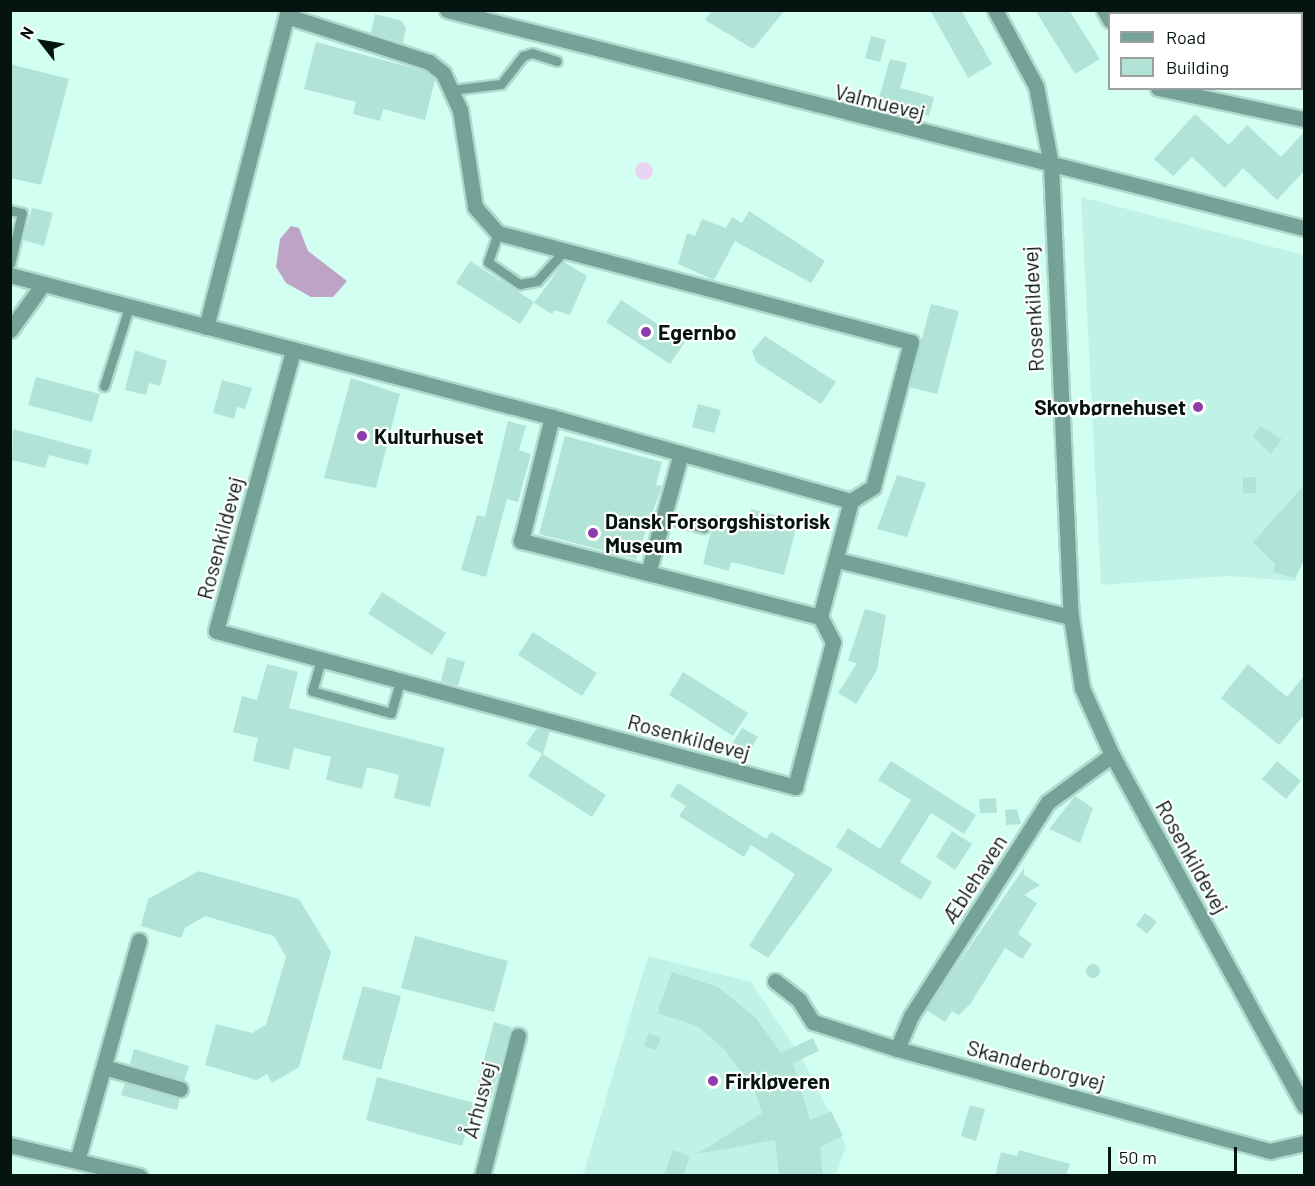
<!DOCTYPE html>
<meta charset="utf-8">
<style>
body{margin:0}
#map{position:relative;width:1315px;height:1186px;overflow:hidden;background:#d3fef2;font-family:Barlow,sans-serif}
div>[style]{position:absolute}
.built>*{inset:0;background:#c0f3e6}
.green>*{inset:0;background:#e8d4f0}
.round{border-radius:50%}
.water>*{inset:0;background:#bda4c7}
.building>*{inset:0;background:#b1e4d6}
.roads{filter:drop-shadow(2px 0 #b2d9ce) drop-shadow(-2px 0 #b2d9ce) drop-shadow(0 2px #b2d9ce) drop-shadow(0 -2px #b2d9ce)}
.service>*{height:9px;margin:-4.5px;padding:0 4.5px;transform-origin:4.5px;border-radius:4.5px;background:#74a296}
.minor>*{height:15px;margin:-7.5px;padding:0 7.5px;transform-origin:7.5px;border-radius:7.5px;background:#74a296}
.tertiary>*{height:15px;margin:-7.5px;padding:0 7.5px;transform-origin:7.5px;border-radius:7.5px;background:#74a296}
.dots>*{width:16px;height:16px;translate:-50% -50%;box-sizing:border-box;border:3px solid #fff;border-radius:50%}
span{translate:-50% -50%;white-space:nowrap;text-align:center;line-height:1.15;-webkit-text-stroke:4.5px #fff;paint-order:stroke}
.street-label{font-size:21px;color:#051410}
.poi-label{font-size:21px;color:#051410;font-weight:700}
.left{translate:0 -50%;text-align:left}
.right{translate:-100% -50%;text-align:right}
.frame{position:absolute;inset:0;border:12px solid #051410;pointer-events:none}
.legend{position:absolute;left:1108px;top:12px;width:195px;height:78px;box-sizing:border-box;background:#fff;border:2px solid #9ba19f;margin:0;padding:8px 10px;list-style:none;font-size:18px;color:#051410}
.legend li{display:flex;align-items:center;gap:12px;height:30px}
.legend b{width:30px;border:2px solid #9ba19f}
.north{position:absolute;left:12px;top:12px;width:60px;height:60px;-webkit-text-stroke:4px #fff;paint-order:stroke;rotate:301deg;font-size:16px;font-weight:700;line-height:24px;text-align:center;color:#051410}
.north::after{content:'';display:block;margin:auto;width:21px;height:27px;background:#051410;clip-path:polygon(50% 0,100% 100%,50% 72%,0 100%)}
.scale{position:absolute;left:1108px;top:1147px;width:129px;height:27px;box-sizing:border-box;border:3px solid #051410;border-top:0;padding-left:8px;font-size:18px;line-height:21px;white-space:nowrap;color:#051410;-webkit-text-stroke:4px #fff;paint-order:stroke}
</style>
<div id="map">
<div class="built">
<i style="clip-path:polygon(1081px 197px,1304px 255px,1304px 558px,1295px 581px,1228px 576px,1101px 585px)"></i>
<i style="clip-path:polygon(648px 956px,751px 982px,802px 1058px,846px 1146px,836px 1175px,583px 1176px)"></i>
</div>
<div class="green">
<i class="round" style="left:635px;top:162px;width:18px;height:18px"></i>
</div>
<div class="water">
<i style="clip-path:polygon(291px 226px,299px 228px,308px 251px,347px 281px,333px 297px,311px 297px,286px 283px,276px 267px,280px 239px)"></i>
</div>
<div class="building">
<i style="clip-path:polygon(712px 10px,785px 10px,753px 49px,705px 20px)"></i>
<i style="clip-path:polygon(930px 10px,961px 10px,992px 64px,968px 78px)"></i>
<i style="clip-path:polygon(1035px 10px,1069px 10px,1100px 59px,1075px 74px)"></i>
<i style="clip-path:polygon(375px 14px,402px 21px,406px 28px,403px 43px,371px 33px)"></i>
<i style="clip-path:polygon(871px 36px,886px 40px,880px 62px,865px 58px)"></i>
<i style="clip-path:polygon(316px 42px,424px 71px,435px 80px,425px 120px,383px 109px,380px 121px,353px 114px,356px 102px,304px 89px)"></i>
<i style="clip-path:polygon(890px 59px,907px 63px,900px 88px,934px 97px,929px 116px,878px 102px)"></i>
<i style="clip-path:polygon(10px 64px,69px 79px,41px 185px,10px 178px)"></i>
<i style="clip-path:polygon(1195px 114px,1229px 145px,1247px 125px,1281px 157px,1305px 131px,1305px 170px,1277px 200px,1243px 168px,1225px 188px,1192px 157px,1173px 176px,1154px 159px)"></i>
<i style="clip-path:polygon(32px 208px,53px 213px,44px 246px,23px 240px)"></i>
<i style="clip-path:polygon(749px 211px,825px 261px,811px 283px,735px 241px,714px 280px,678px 264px,687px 233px,695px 236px,702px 219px,726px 228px,732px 217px,742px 223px)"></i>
<i style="clip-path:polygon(470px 261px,534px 302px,520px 324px,456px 283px)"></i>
<i style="clip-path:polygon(564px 262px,587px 276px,570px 315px,555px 310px,552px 314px,534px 303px)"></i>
<i style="clip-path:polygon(621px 300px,685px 342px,670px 364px,606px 322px)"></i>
<i style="clip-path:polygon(931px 304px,959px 311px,937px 394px,909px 387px)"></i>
<i style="clip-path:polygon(765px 336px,836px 382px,821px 404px,756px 362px,752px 351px)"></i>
<i style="clip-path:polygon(135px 350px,167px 361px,160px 386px,149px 383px,146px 395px,125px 390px)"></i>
<i style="clip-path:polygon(36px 377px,100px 394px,92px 422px,28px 405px)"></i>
<i style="clip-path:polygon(351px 378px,400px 394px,376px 488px,324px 478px)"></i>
<i style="clip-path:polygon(222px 380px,252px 388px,245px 409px,237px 407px,234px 419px,213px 413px)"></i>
<i style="clip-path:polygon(698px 404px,721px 410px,714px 433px,692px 427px)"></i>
<i style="clip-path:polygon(508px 421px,526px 426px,519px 450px,531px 454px,518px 502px,507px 499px,486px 577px,461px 570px,477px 515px,485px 517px)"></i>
<i style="clip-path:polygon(1260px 426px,1282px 439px,1271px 454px,1253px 437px)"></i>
<i style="clip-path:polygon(13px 429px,92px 450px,88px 465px,49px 455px,45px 468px,12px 460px)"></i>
<i style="clip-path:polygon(565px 436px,662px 462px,656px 485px,662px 486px,636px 559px,539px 534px)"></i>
<i style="clip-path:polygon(897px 475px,926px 483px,907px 537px,877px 529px)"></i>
<i style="clip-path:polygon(1243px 477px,1256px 477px,1256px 493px,1243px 493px)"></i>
<i style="clip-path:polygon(1305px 484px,1305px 558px,1295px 578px,1273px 572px,1275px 564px,1253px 542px)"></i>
<i style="clip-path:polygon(751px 509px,798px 521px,784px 575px,731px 562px,729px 571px,703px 564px,715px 515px,748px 523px)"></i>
<i style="clip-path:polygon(382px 592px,446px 633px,432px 655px,368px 614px)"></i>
<i style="clip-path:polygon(865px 609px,886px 615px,877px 670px,856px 704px,838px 693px,857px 663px,848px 661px)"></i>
<i style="clip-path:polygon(533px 632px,597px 673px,582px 696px,518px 655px)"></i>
<i style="clip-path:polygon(447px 657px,465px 662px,458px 686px,441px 681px)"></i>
<i style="clip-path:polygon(267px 664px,298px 672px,289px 708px,445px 748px,430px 807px,394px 798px,399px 775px,367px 767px,362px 789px,326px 780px,331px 757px,294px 748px,289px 770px,253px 761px,258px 738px,233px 732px,242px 696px,257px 700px)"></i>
<i style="clip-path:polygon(1248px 664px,1287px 697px,1305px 675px,1305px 714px,1279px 745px,1221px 698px)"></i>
<i style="clip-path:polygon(683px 672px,748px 713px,733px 736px,669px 695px)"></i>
<i style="clip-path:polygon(537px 728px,550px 731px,543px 754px,606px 795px,592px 817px,528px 776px,542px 754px,526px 744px)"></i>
<i style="clip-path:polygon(742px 728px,758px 737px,743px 761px,727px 752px)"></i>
<i style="clip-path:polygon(891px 761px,976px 815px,964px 834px,931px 813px,900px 862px,932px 882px,921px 900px,836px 847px,848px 828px,880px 849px,911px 800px,878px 780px)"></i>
<i style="clip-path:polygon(1277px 761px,1301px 781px,1286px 799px,1262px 779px)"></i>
<i style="clip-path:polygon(678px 783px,766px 839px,771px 832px,833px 869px,768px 958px,749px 946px,795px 874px,751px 845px,744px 857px,679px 816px,686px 806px,670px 796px)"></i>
<i style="clip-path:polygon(1075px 796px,1093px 808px,1080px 843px,1049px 829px)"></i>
<i style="clip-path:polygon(996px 798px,997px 813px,980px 813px,979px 799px)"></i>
<i style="clip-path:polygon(1017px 809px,1021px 824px,1006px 825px,1005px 810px)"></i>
<i style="clip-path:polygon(952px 831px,972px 844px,955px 870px,936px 857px)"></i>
<i style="clip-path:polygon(1024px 868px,1024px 875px,1040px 885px,1024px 895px,1037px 903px,1018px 934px,1032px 944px,1022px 959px,1005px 948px,971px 1003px,959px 1015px,952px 1011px,945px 1022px,926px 1010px)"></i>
<i style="clip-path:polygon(199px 871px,299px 899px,331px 952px,299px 1067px,272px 1083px,267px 1074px,257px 1080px,205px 1065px,216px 1024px,252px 1033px,266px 1025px,286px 957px,274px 936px,205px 916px,185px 928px,181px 938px,141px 926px,148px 899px)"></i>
<i style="clip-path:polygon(1145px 913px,1157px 922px,1147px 934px,1136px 925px)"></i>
<i style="clip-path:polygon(415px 936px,508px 961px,494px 1012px,401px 988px)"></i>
<i class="round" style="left:1086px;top:964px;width:14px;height:14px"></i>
<i style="clip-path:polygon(672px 972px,718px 987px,755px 1017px,781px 1053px,813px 1038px,819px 1051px,793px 1063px,810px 1120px,831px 1111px,843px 1136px,820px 1147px,823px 1176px,779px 1176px,775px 1140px,697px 1154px,762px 1113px,755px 1092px,725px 1050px,697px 1026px,657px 1013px)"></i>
<i style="clip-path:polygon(363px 986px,401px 996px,381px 1070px,342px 1059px)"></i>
<i style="clip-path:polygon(494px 1022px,511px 1027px,491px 1098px,475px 1094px)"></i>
<i style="clip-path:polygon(649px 1033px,661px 1038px,656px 1050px,644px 1046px)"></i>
<i style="clip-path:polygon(134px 1049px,189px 1066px,184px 1081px,130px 1064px)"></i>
<i style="clip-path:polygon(377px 1077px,474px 1103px,462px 1146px,366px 1120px)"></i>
<i style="clip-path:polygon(125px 1083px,180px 1098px,177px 1110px,121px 1095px)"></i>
<i style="clip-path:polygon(970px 1105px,985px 1109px,976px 1141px,961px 1136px)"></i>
<i style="clip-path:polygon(673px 1150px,690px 1156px,683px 1176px,664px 1176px)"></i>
<i style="clip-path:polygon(1019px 1150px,1070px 1164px,1066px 1176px,995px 1176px,1001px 1152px,1017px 1156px)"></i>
</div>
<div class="roads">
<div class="service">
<i style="left:451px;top:90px;width:50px;rotate:-6.8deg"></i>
<i style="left:501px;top:84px;width:36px;rotate:-52deg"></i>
<i style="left:523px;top:56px;width:9px;rotate:-18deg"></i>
<i style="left:532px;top:53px;width:26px;rotate:18deg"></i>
<i style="left:10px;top:210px;width:12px;rotate:14deg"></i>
<i style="left:22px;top:213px;width:52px;rotate:103.2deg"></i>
<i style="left:498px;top:233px;width:31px;rotate:109deg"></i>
<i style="left:488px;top:262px;width:39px;rotate:35deg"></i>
<i style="left:520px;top:284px;width:17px;rotate:-10deg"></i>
<i style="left:537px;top:281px;width:42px;rotate:-47.9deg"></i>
<i style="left:104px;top:386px;width:83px;rotate:-72.4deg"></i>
<i style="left:663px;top:517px;width:42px;rotate:15deg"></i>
<i style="left:321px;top:660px;width:32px;rotate:106deg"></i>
<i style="left:312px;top:691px;width:82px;rotate:15.6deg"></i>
<i style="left:391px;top:713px;width:33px;rotate:-74deg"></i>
</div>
<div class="minor">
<i style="left:447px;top:10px;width:884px;rotate:14.27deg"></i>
<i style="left:995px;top:10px;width:86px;rotate:61.7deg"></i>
<i style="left:1036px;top:86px;width:80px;rotate:79.2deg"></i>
<i style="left:1104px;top:10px;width:12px;rotate:59deg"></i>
<i style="left:287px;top:16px;width:149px;rotate:17.9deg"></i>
<i style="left:429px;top:62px;width:18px;rotate:38deg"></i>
<i style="left:443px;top:73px;width:41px;rotate:65.3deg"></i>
<i style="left:460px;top:110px;width:98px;rotate:81.2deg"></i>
<i style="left:475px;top:207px;width:35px;rotate:49deg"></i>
<i style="left:498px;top:233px;width:427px;rotate:14.8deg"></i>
<i style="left:911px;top:342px;width:150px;rotate:104.7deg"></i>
<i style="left:873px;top:487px;width:26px;rotate:148deg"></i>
<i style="left:1158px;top:88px;width:149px;rotate:12deg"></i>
<i style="left:10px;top:275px;width:560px;rotate:14.68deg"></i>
<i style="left:552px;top:417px;width:311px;rotate:15.7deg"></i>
<i style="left:851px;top:501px;width:120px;rotate:105deg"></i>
<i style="left:820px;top:617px;width:309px;rotate:-165.7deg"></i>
<i style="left:521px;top:541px;width:128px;rotate:-76deg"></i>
<i style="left:206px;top:327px;width:327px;rotate:-75.5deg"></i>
<i style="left:10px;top:330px;width:57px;rotate:-54.3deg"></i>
<i style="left:293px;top:351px;width:290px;rotate:105.4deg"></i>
<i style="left:216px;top:631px;width:600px;rotate:15.08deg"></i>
<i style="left:795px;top:787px;width:150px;rotate:-75.3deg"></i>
<i style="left:833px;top:642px;width:28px;rotate:-117deg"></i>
<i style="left:837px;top:560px;width:241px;rotate:13.7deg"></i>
<i style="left:648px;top:573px;width:124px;rotate:-74.6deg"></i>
<i style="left:775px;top:981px;width:31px;rotate:38deg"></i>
<i style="left:799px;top:1000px;width:26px;rotate:58deg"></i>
<i style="left:813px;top:1022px;width:88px;rotate:17.8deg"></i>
<i style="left:897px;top:1049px;width:387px;rotate:15.3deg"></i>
<i style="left:1270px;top:1151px;width:35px;rotate:-13deg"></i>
<i style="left:897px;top:1049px;width:36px;rotate:-67deg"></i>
<i style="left:911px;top:1016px;width:254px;rotate:-57.4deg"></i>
<i style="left:1048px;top:802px;width:79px;rotate:-36.3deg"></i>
<i style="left:104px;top:1067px;width:79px;rotate:16.1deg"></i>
<i style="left:77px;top:1161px;width:229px;rotate:-74.3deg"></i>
<i style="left:482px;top:1176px;width:145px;rotate:-75.6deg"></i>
</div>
<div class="tertiary">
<i style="left:1051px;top:165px;width:452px;rotate:87.5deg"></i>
<i style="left:1071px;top:617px;width:72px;rotate:81.2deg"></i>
<i style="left:1082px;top:688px;width:73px;rotate:65.9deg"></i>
<i style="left:1112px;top:755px;width:400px;rotate:61.3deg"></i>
<i style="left:10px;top:1145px;width:133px;rotate:13.5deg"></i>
</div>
</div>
<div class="dots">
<i style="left:646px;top:332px;background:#8f3cab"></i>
<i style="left:1198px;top:407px;background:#8f3cab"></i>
<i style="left:362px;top:436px;background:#8f3cab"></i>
<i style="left:593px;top:533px;background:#8f3cab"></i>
<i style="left:713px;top:1081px;background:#8f3cab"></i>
</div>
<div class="street-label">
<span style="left:880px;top:102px;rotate:14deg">Valmuevej</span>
<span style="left:1033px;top:309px;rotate:-93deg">Rosenkildevej</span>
<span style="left:220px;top:538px;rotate:-75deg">Rosenkildevej</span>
<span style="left:689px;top:737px;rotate:15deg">Rosenkildevej</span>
<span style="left:1192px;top:857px;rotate:61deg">Rosenkildevej</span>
<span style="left:974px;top:879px;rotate:-57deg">Æblehaven</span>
<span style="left:1036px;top:1065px;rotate:15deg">Skanderborgvej</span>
<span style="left:479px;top:1100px;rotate:-75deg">Århusvej</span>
</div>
<div class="poi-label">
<span class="left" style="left:658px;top:332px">Egernbo</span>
<span class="right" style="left:1186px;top:407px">Skovbørnehuset</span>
<span class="left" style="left:374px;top:436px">Kulturhuset</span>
<span class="left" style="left:605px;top:533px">Dansk Forsorgshistorisk<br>Museum</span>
<span class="left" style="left:725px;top:1081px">Firkløveren</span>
</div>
<div class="frame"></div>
<ul class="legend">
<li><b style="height:8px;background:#74a296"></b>Road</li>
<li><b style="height:16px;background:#b1e4d6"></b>Building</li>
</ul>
<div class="north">N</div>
<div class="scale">50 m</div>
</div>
